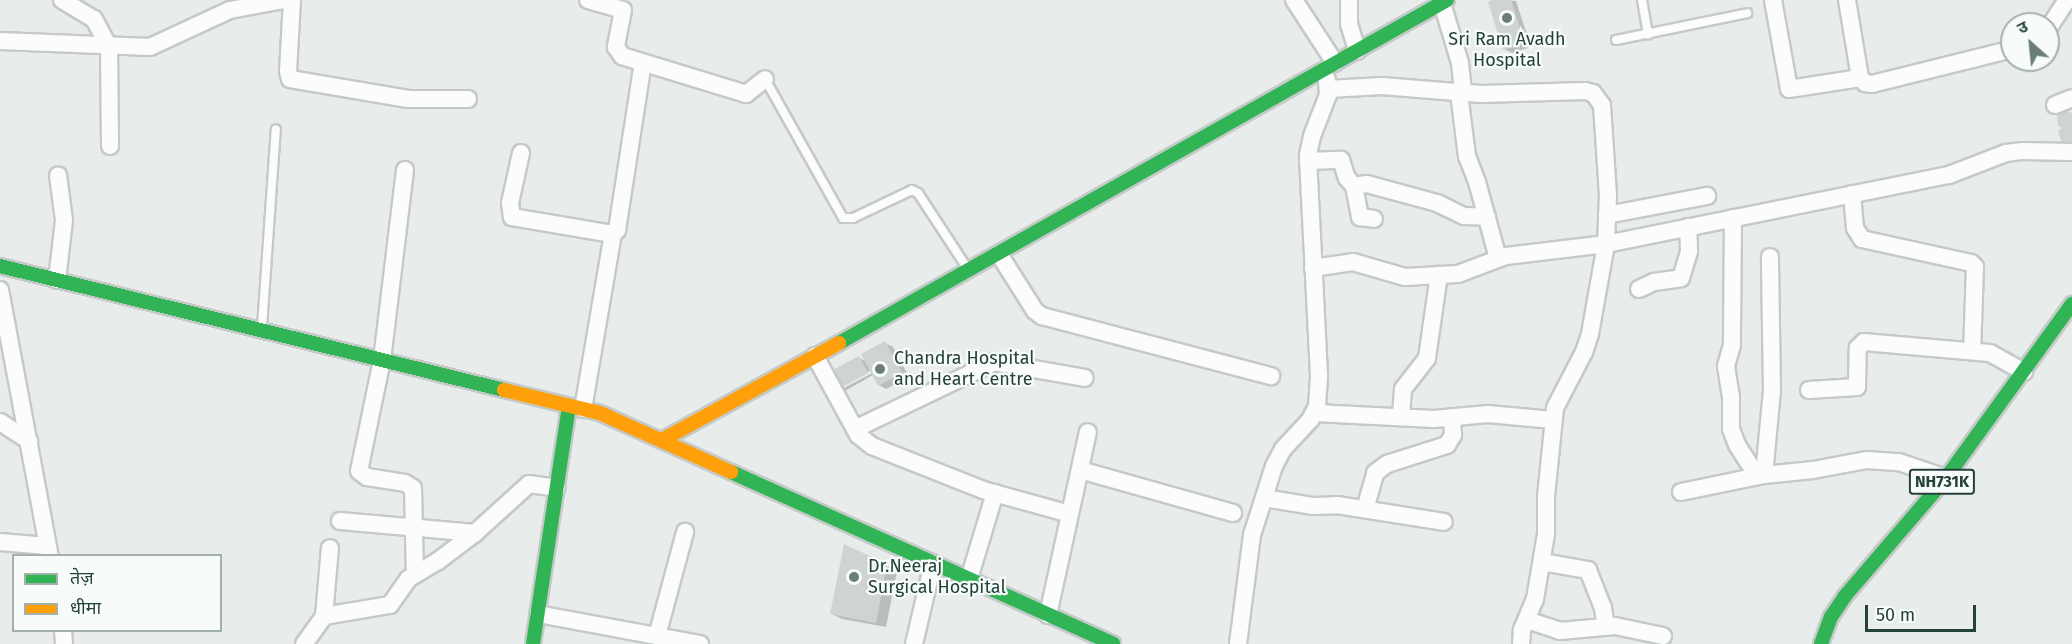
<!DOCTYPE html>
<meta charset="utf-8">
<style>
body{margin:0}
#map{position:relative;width:2072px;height:644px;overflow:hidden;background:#e8edeb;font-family:"Fira Sans","Noto Sans Devanagari",sans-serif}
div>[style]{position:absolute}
.shadow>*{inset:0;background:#0003}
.building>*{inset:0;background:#cfd4d2}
.roads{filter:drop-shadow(2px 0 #c5cac8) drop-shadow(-2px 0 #c5cac8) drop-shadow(0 2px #c5cac8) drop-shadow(0 -2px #c5cac8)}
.lane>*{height:8px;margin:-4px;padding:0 4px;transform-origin:4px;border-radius:4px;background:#fcfcfc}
.street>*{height:16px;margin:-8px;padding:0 8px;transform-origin:8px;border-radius:8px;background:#fcfcfc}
.fast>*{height:14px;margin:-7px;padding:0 7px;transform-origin:7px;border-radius:7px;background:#30b455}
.slow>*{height:14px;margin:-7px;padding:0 7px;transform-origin:7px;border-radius:7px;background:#ff9f0a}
.dots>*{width:16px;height:16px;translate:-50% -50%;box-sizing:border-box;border:3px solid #f7fbf9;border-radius:50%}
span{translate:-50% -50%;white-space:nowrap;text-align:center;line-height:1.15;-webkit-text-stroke:4.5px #f7fbf9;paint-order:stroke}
.shield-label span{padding:2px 4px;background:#f7fbf9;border:2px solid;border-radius:4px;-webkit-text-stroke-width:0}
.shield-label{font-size:16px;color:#24423a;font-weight:700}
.poi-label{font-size:18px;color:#24423a}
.left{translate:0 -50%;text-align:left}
.legend{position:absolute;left:12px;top:554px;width:210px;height:78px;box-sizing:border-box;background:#f7fbf9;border:2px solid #a3b1ad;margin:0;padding:8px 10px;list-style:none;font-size:18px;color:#24423a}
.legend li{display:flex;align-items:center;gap:12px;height:30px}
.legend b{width:30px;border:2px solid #a3b1ad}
.north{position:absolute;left:2000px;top:12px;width:60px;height:60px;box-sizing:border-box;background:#f7fbf9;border:2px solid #a3b1ad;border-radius:50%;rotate:333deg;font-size:16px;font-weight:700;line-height:24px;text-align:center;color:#24423a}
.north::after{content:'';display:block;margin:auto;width:21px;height:27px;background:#697e78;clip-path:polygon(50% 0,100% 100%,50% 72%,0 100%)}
.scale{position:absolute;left:1865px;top:605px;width:111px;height:27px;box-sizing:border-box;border:3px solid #24423a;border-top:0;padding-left:8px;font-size:18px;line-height:21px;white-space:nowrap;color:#24423a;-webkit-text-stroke:4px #f7fbf9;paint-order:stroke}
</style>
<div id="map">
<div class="shadow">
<i style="clip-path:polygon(1497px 0,1516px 1px,1531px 47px,1512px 53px,1504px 49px)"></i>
<i style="clip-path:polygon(885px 343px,893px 347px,909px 377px,886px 389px,879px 385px,873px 375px,845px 391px,842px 389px,876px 371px,874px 368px,841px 387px,859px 358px,867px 362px)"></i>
<i style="clip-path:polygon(886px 565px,897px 571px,886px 627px,842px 619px,832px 614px)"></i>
</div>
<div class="building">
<i style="clip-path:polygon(1492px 0,1511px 0,1525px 43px,1503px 50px,1488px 2px)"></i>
<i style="clip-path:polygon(2065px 110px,2072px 113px,2072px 148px,2063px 146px,2058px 131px,2062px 128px,2058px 126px,2057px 115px)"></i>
<i style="clip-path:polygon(885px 341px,902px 373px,878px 386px,861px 354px)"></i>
<i style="clip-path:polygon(859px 356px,868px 373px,839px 389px,829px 372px)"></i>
<i style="clip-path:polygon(844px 544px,887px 564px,876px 623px,830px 614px)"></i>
</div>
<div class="roads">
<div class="lane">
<i style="left:1642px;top:0;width:35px;rotate:80deg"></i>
<i style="left:1616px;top:40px;width:134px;rotate:-11.6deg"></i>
<i style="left:765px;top:79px;width:159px;rotate:60.7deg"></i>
<i style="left:843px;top:218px;width:10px"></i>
<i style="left:853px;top:218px;width:65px;rotate:-25.4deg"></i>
<i style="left:912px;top:190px;width:7px;rotate:27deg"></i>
<i style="left:918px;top:193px;width:90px;rotate:56.8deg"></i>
<i style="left:262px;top:327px;width:198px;rotate:-86deg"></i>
</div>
<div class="street">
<i style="left:62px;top:0;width:37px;rotate:31deg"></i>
<i style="left:94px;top:19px;width:32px;rotate:62deg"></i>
<i style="left:109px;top:47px;width:99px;rotate:89.4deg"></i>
<i style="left:292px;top:0;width:71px;rotate:93.2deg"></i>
<i style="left:288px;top:71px;width:8px;rotate:76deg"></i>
<i style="left:290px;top:79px;width:120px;rotate:9.6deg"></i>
<i style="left:408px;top:99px;width:60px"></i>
<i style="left:588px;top:0;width:36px;rotate:16deg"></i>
<i style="left:623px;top:10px;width:38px;rotate:101deg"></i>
<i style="left:616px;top:47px;width:11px;rotate:56deg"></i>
<i style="left:622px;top:56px;width:130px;rotate:17deg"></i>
<i style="left:746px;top:94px;width:24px;rotate:-38deg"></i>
<i style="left:1294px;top:0;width:75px;rotate:56.9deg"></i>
<i style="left:1349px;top:0;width:24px;rotate:90deg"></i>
<i style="left:1349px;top:24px;width:28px;rotate:73deg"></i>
<i style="left:1773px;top:0;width:90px;rotate:79.8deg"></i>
<i style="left:1789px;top:89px;width:72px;rotate:-8.8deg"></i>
<i style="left:1847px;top:0;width:79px;rotate:80.5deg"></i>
<i style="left:1860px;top:78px;width:7px;rotate:45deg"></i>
<i style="left:1865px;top:83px;width:7px;rotate:8deg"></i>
<i style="left:1872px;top:84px;width:144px;rotate:-14deg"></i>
<i style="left:1442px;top:3px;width:63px;rotate:73.3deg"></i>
<i style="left:1460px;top:63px;width:30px;rotate:84deg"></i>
<i style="left:2048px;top:29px;width:35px;rotate:-57deg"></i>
<i style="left:0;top:41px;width:150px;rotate:2.3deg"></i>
<i style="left:150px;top:47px;width:88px;rotate:-24.8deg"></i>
<i style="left:230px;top:10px;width:55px;rotate:-10.5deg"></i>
<i style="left:1328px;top:89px;width:54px;rotate:-3.2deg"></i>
<i style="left:1382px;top:86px;width:99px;rotate:4.6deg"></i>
<i style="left:1481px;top:94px;width:104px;rotate:-1.7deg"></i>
<i style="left:1585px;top:91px;width:8px;rotate:14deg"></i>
<i style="left:1593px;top:93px;width:15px;rotate:53deg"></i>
<i style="left:1602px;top:105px;width:90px;rotate:86.2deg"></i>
<i style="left:1608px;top:195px;width:49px;rotate:92.3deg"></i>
<i style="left:1606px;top:244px;width:91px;rotate:100.1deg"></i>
<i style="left:1590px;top:334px;width:19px;rotate:108deg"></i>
<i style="left:1584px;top:352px;width:63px;rotate:117.4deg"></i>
<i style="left:1555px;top:408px;width:89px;rotate:95.8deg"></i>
<i style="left:1546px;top:497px;width:37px;rotate:90deg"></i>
<i style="left:1546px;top:534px;width:66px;rotate:99.6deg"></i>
<i style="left:1535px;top:599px;width:34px;rotate:113deg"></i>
<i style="left:1522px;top:630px;width:14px;rotate:94deg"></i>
<i style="left:1459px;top:93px;width:64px;rotate:82.8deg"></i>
<i style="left:1467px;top:156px;width:28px;rotate:69deg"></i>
<i style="left:1477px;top:182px;width:79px;rotate:74.6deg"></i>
<i style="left:2055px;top:105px;width:18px;rotate:-22deg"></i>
<i style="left:521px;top:153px;width:51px;rotate:102.4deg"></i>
<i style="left:510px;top:203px;width:14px;rotate:82deg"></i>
<i style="left:512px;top:217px;width:102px;rotate:9.6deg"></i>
<i style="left:613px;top:234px;width:6px;rotate:-45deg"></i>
<i style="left:617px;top:230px;width:169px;rotate:-81.2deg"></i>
<i style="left:1308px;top:161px;width:33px;rotate:-2deg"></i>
<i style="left:1341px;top:160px;width:19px;rotate:72deg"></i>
<i style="left:1347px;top:178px;width:11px;rotate:49deg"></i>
<i style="left:1354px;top:186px;width:32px;rotate:79deg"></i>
<i style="left:1360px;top:217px;width:14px;rotate:8deg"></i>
<i style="left:405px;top:170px;width:191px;rotate:96.9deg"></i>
<i style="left:382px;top:360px;width:113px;rotate:101.7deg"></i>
<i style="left:359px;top:471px;width:10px;rotate:37deg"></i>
<i style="left:367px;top:477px;width:38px;rotate:9deg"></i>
<i style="left:405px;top:483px;width:9px;rotate:32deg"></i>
<i style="left:413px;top:488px;width:85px;rotate:88.7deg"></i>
<i style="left:1354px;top:186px;width:13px;rotate:-9deg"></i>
<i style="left:1367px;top:184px;width:73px;rotate:15.2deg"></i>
<i style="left:1437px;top:203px;width:30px;rotate:26deg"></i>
<i style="left:1464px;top:216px;width:23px;rotate:2deg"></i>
<i style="left:1852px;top:194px;width:34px;rotate:85deg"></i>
<i style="left:1855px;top:228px;width:13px;rotate:58deg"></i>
<i style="left:1862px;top:239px;width:112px;rotate:12.4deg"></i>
<i style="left:1971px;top:263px;width:6px;rotate:45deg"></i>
<i style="left:1975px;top:267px;width:84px;rotate:92deg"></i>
<i style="left:1607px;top:215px;width:102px;rotate:-10.8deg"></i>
<i style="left:1733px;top:218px;width:127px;rotate:90.5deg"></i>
<i style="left:1732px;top:345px;width:22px;rotate:106deg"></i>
<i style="left:1726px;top:366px;width:30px;rotate:81deg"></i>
<i style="left:1731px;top:396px;width:33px;rotate:90deg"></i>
<i style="left:1731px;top:429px;width:17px;rotate:69deg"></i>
<i style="left:1737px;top:445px;width:37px;rotate:57deg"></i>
<i style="left:999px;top:254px;width:67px;rotate:57.7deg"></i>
<i style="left:1035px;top:311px;width:9px;rotate:36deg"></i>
<i style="left:1042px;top:316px;width:237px;rotate:14.7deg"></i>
<i style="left:1313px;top:268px;width:40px;rotate:-8.5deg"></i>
<i style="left:1353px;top:262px;width:54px;rotate:16.1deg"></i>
<i style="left:1405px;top:277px;width:53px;rotate:-3.2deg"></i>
<i style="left:1458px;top:274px;width:51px;rotate:-20.6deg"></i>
<i style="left:1506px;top:256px;width:101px;rotate:-6.8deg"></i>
<i style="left:1606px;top:244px;width:350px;rotate:-11.4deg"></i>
<i style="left:1949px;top:175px;width:61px;rotate:-21.1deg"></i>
<i style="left:2006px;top:153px;width:17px;rotate:-7deg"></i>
<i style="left:2023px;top:151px;width:49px;rotate:1.2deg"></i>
<i style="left:57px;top:280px;width:60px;rotate:-83.3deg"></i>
<i style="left:64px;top:220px;width:45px;rotate:-97.6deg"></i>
<i style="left:1639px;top:289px;width:17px;rotate:-25deg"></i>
<i style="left:1654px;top:282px;width:27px;rotate:-8deg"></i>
<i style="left:1681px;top:278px;width:28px;rotate:-73deg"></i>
<i style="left:1689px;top:251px;width:24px;rotate:-92deg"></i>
<i style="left:0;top:290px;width:271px;rotate:79.4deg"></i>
<i style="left:815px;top:356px;width:90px;rotate:61.4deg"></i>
<i style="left:858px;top:435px;width:18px;rotate:38deg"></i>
<i style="left:872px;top:446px;width:119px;rotate:21.6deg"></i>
<i style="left:983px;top:490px;width:90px;rotate:15.4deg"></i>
<i style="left:1809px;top:390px;width:48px;rotate:-3.6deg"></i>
<i style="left:1857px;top:387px;width:39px;rotate:-89deg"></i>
<i style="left:1858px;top:348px;width:8px;rotate:-45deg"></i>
<i style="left:1864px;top:342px;width:126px;rotate:5deg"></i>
<i style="left:1990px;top:353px;width:39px;rotate:29deg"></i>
<i style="left:583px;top:409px;width:178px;rotate:-80.3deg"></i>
<i style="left:1315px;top:413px;width:119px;rotate:2.9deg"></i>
<i style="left:1434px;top:419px;width:54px;rotate:-5.3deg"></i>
<i style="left:1488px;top:414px;width:65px;rotate:5.3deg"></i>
<i style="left:1401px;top:417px;width:28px;rotate:-86deg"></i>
<i style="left:1403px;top:389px;width:39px;rotate:-52deg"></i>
<i style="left:1427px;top:358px;width:84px;rotate:-81.8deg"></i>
<i style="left:0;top:422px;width:35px;rotate:33deg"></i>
<i style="left:855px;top:429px;width:154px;rotate:-25.7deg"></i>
<i style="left:994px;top:362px;width:92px;rotate:10deg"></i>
<i style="left:1080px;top:470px;width:159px;rotate:15.7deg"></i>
<i style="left:1764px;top:475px;width:85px;rotate:-84.6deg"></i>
<i style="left:1772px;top:390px;width:133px;rotate:-90.9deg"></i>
<i style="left:1681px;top:492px;width:85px;rotate:-11.6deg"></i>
<i style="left:1764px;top:475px;width:49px;rotate:-5.8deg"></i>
<i style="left:1813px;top:470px;width:55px;rotate:-10.5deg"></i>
<i style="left:1867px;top:460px;width:32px;rotate:4deg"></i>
<i style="left:1899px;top:462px;width:50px;rotate:18.8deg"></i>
<i style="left:1264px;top:498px;width:50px;rotate:9.3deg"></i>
<i style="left:1313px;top:506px;width:24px;rotate:-2deg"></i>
<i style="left:1337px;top:505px;width:108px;rotate:9deg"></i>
<i style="left:1365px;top:509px;width:37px;rotate:-74deg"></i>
<i style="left:1375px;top:473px;width:15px;rotate:-37deg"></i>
<i style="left:1387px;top:464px;width:63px;rotate:-17.6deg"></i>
<i style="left:1447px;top:445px;width:12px;rotate:-59deg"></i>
<i style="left:1453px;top:435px;width:18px;rotate:-93deg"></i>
<i style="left:340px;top:521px;width:136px;rotate:5.1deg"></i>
<i style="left:0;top:542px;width:48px;rotate:4.8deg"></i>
<i style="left:1542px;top:562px;width:47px;rotate:9.9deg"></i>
<i style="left:1588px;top:570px;width:41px;rotate:68.5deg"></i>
<i style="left:1603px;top:608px;width:19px;rotate:81deg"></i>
<i style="left:969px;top:579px;width:90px;rotate:-73.2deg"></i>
<i style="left:538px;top:614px;width:165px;rotate:10.5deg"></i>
<i style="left:1048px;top:615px;width:187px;rotate:-77.7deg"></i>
<i style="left:324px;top:616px;width:68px;rotate:-85deg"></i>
<i style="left:1527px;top:620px;width:35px;rotate:18deg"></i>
<i style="left:1560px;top:631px;width:55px;rotate:-5.2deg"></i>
<i style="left:1615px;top:626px;width:49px;rotate:11.8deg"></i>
<i style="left:63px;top:630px;width:14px;rotate:86deg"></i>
<i style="left:657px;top:636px;width:108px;rotate:-74.9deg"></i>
<i style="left:304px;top:644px;width:34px;rotate:-54deg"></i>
<i style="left:324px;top:616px;width:67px;rotate:-9.5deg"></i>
<i style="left:390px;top:605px;width:32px;rotate:-55deg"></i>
<i style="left:408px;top:579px;width:35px;rotate:-31deg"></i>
<i style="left:438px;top:561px;width:46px;rotate:-37.1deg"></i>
<i style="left:475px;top:533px;width:73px;rotate:-42.2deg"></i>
<i style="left:529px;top:484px;width:28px;rotate:8deg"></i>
<i style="left:914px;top:644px;width:83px;rotate:-76.8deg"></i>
<i style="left:1238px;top:644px;width:110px;rotate:-82.7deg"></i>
<i style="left:1252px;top:535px;width:72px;rotate:-72.3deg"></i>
<i style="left:1274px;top:466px;width:19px;rotate:-62deg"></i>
<i style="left:1283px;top:449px;width:40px;rotate:-47deg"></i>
<i style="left:1310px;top:420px;width:16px;rotate:-63deg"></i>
<i style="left:1317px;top:406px;width:31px;rotate:-86deg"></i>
<i style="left:1319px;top:375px;width:220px;rotate:-92.9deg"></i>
<i style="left:1308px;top:155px;width:19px;rotate:-78deg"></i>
<i style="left:1312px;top:136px;width:44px;rotate:-68.7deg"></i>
<i style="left:1328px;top:95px;width:16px;rotate:-94deg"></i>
</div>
<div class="fast">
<i style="left:0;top:266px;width:519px;rotate:13.82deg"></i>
<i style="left:839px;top:343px;width:698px;rotate:-29.43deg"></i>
<i style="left:731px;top:472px;width:419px;rotate:24.2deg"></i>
<i style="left:533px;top:644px;width:241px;rotate:-81.4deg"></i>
<i style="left:1821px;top:644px;width:29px;rotate:-70deg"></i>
<i style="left:1831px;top:617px;width:25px;rotate:-56deg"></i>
<i style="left:1845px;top:596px;width:155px;rotate:-49.4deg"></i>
<i style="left:1946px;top:478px;width:215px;rotate:-54.1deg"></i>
</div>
<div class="slow">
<i style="left:504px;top:390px;width:99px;rotate:13.5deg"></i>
<i style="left:600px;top:413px;width:144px;rotate:24.2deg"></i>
<i style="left:662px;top:440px;width:202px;rotate:-28.7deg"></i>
</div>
</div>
<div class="dots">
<i style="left:1507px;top:18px;background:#697e78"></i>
<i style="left:880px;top:369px;background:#697e78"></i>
<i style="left:854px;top:577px;background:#697e78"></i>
</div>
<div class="shield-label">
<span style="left:1942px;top:482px">NH731K</span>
</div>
<div class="poi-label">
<span style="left:1507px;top:50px">Sri Ram Avadh<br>Hospital</span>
<span class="left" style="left:894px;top:369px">Chandra Hospital<br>and Heart Centre</span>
<span class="left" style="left:868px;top:577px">Dr.Neeraj<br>Surgical Hospital</span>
</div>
<ul class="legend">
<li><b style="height:8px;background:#30b455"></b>तेज़</li>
<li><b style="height:8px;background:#ff9f0a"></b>धीमा</li>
</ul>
<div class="north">उ</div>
<div class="scale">50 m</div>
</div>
